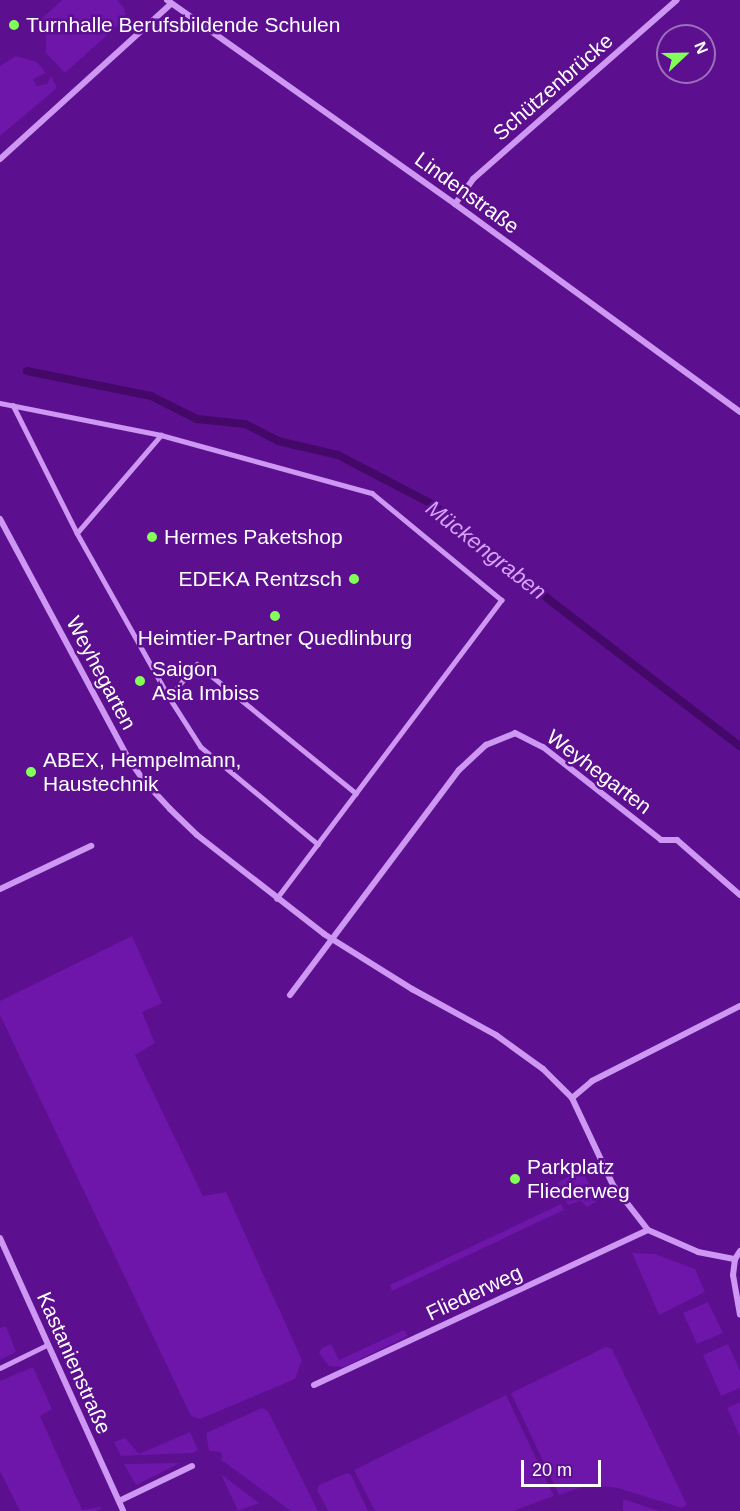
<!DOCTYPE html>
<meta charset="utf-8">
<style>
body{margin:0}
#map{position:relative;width:740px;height:1511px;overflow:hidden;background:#5c0f8e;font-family:Helvetica,sans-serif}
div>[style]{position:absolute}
.green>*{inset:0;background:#6d16a9}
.stream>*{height:8px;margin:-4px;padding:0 4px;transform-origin:4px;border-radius:4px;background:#440869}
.lane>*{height:4.5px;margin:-2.25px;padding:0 2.25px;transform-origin:2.25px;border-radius:2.25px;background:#cd97f3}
.street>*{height:6px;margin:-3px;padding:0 3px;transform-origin:3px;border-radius:3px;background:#cd97f3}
.dots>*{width:16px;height:16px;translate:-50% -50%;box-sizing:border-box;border:3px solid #5c0f8e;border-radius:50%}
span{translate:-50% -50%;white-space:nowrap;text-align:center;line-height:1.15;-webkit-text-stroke:5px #5c0f8e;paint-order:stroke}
.poi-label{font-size:21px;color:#fff}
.left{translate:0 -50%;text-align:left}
.right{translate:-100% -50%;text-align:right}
.street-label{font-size:21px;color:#fff}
.water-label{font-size:22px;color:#d6a2fa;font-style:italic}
.north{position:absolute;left:656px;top:24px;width:60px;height:60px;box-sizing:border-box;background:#5c0f8e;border:2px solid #9d6fbb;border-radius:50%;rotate:68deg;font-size:16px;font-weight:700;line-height:24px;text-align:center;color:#fff}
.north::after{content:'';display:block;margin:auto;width:21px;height:27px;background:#82ff59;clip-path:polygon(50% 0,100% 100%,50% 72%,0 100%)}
.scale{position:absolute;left:521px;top:1460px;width:80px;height:27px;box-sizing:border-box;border:3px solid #fff;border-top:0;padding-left:8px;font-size:18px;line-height:21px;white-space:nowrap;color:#fff;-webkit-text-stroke:4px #5c0f8e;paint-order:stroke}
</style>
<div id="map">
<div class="green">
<i style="clip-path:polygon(62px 0,117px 0,124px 8px,126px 18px,65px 73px,46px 53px,46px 31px,38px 22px)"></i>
<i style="clip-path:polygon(16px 56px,37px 62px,46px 73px,33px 79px,37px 86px,47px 84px,51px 76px,57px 88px,0 136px,0 66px)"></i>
<i style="clip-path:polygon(132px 936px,162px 1003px,142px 1012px,155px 1043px,135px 1055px,203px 1196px,226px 1192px,302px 1360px,295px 1379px,200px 1419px,191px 1416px,0 1015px,0 1001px)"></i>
<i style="clip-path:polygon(582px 1169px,597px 1201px,587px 1207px,581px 1201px,568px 1205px,557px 1183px)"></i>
<i style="clip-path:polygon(561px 1204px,564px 1210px,392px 1291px,390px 1285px)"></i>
<i style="clip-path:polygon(632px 1253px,655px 1254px,695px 1269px,705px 1292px,659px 1315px)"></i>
<i style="clip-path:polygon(708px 1302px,723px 1333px,697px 1344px,683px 1313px)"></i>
<i style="clip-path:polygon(6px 1326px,16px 1352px,0 1360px,0 1328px)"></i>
<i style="clip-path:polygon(404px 1330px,408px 1336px,344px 1367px,329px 1366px,319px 1353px,322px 1348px,331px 1344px,339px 1360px)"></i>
<i style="clip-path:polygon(728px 1344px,740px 1371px,740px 1388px,721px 1396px,703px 1355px)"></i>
<i style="clip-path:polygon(606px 1347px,612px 1349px,687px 1505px,682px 1508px,618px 1488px,588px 1485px,559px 1495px,511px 1393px)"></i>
<i style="clip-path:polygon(33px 1367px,52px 1409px,40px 1416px,82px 1510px,100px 1507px,101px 1509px,95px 1511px,20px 1511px,0 1471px,0 1381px)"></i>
<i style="clip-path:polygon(506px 1395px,554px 1496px,513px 1511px,375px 1511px,354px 1470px)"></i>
<i style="clip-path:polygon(740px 1402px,740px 1437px,727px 1408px)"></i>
<i style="clip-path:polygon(262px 1408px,268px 1411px,318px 1511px,291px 1511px,220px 1459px,223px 1458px,220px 1452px,209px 1451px,206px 1433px)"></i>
<i style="clip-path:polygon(190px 1432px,198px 1450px,193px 1453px,121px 1456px,114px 1442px,125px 1438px,139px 1454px)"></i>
<i style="clip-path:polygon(180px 1463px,136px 1485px,124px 1464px)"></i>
<i style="clip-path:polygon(347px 1473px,351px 1475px,368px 1511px,328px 1511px,317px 1490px,319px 1485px)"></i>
<i style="clip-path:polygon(221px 1474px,259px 1503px,238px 1511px)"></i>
<i style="clip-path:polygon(623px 1499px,659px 1511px,623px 1511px)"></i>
</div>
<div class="stream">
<i style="left:27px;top:371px;width:126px;rotate:11.4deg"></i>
<i style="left:151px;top:396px;width:51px;rotate:26.6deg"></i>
<i style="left:197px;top:419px;width:48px;rotate:5.9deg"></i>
<i style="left:245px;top:424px;width:37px;rotate:27deg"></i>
<i style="left:278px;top:441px;width:62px;rotate:13.1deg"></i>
<i style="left:338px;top:455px;width:106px;rotate:27.5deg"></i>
<i style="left:432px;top:504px;width:160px;rotate:39.2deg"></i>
<i style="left:556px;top:605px;width:232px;rotate:37.5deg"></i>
</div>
<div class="lane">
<i style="left:0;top:403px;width:164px;rotate:11.2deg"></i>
<i style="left:161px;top:435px;width:219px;rotate:15.4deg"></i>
<i style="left:372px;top:493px;width:168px;rotate:39.5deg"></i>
<i style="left:502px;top:600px;width:374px;rotate:127deg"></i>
<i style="left:13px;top:405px;width:143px;rotate:63.4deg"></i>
<i style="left:77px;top:533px;width:188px;rotate:60.7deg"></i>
<i style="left:169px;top:697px;width:59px;rotate:57.4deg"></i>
<i style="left:201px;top:747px;width:152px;rotate:39.7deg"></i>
<i style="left:77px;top:533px;width:129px;rotate:-49.4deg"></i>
<i style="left:169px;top:697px;width:43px;rotate:-49.7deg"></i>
<i style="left:197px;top:664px;width:205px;rotate:39.1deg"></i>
<i style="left:0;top:1368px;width:52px;rotate:-26.1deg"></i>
</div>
<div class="street">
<i style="left:167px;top:0;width:353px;rotate:35.3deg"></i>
<i style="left:455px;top:204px;width:353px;rotate:36.1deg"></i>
<i style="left:0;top:159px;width:231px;rotate:-42.2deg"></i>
<i style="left:455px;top:204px;width:31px;rotate:-54deg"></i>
<i style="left:473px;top:179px;width:271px;rotate:-41.3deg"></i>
<i style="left:0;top:519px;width:271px;rotate:61.8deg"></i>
<i style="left:128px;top:758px;width:28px;rotate:55deg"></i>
<i style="left:144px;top:781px;width:38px;rotate:47deg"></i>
<i style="left:170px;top:809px;width:37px;rotate:44deg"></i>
<i style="left:197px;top:835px;width:161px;rotate:37.9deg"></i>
<i style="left:324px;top:934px;width:104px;rotate:32deg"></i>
<i style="left:412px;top:989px;width:96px;rotate:28.7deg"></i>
<i style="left:496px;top:1035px;width:58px;rotate:35.9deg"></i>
<i style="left:543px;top:1069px;width:41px;rotate:45deg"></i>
<i style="left:572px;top:1098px;width:96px;rotate:64.8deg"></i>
<i style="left:613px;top:1185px;width:57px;rotate:52.1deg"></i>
<i style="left:648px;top:1230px;width:55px;rotate:23.7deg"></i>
<i style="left:698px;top:1252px;width:38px;rotate:11deg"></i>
<i style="left:0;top:889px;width:101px;rotate:-25.3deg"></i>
<i style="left:290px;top:995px;width:281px;rotate:-53.1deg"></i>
<i style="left:459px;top:770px;width:37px;rotate:-43deg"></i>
<i style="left:486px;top:745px;width:31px;rotate:-22deg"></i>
<i style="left:515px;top:733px;width:31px;rotate:27deg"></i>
<i style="left:543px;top:747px;width:150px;rotate:38.2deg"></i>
<i style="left:661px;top:840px;width:16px"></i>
<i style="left:677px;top:840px;width:84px;rotate:41.1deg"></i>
<i style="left:572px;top:1098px;width:26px;rotate:-40deg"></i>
<i style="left:592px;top:1081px;width:166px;rotate:-26.9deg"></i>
<i style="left:0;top:1238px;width:299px;rotate:65.7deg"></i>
<i style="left:740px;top:1251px;width:9px;rotate:122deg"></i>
<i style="left:735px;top:1259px;width:16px;rotate:97deg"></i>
<i style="left:733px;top:1275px;width:40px;rotate:80deg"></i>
<i style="left:314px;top:1385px;width:368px;rotate:-24.9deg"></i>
<i style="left:119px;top:1501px;width:81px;rotate:-25.6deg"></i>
</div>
<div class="dots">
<i style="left:14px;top:25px;background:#82ff59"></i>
<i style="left:152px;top:537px;background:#82ff59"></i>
<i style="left:354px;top:579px;background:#82ff59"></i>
<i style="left:275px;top:616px;background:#82ff59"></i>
<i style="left:140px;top:681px;background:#82ff59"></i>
<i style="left:31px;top:772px;background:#82ff59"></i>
<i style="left:515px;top:1179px;background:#82ff59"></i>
</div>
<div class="poi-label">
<span class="left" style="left:26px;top:25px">Turnhalle Berufsbildende Schulen</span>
<span class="left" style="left:164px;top:537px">Hermes Paketshop</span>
<span class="right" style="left:342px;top:579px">EDEKA Rentzsch</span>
<span style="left:275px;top:638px">Heimtier-Partner Quedlinburg</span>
<span class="left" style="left:152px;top:681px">Saigon<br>Asia Imbiss</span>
<span class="left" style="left:43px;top:772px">ABEX, Hempelmann,<br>Haustechnik</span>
<span class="left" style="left:527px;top:1179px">Parkplatz<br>Fliederweg</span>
</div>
<div class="street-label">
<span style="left:553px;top:87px;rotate:-41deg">Schützenbrücke</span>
<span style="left:467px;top:193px;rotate:36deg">Lindenstraße</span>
<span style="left:101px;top:673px;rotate:62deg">Weyhegarten</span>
<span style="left:599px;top:772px;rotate:37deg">Weyhegarten</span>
<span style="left:474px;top:1293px;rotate:-25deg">Fliederweg</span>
<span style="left:74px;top:1363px;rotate:66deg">Kastanienstraße</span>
</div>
<div class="water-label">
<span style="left:486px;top:550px;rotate:38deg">Mückengraben</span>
</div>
<div class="north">N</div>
<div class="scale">20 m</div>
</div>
